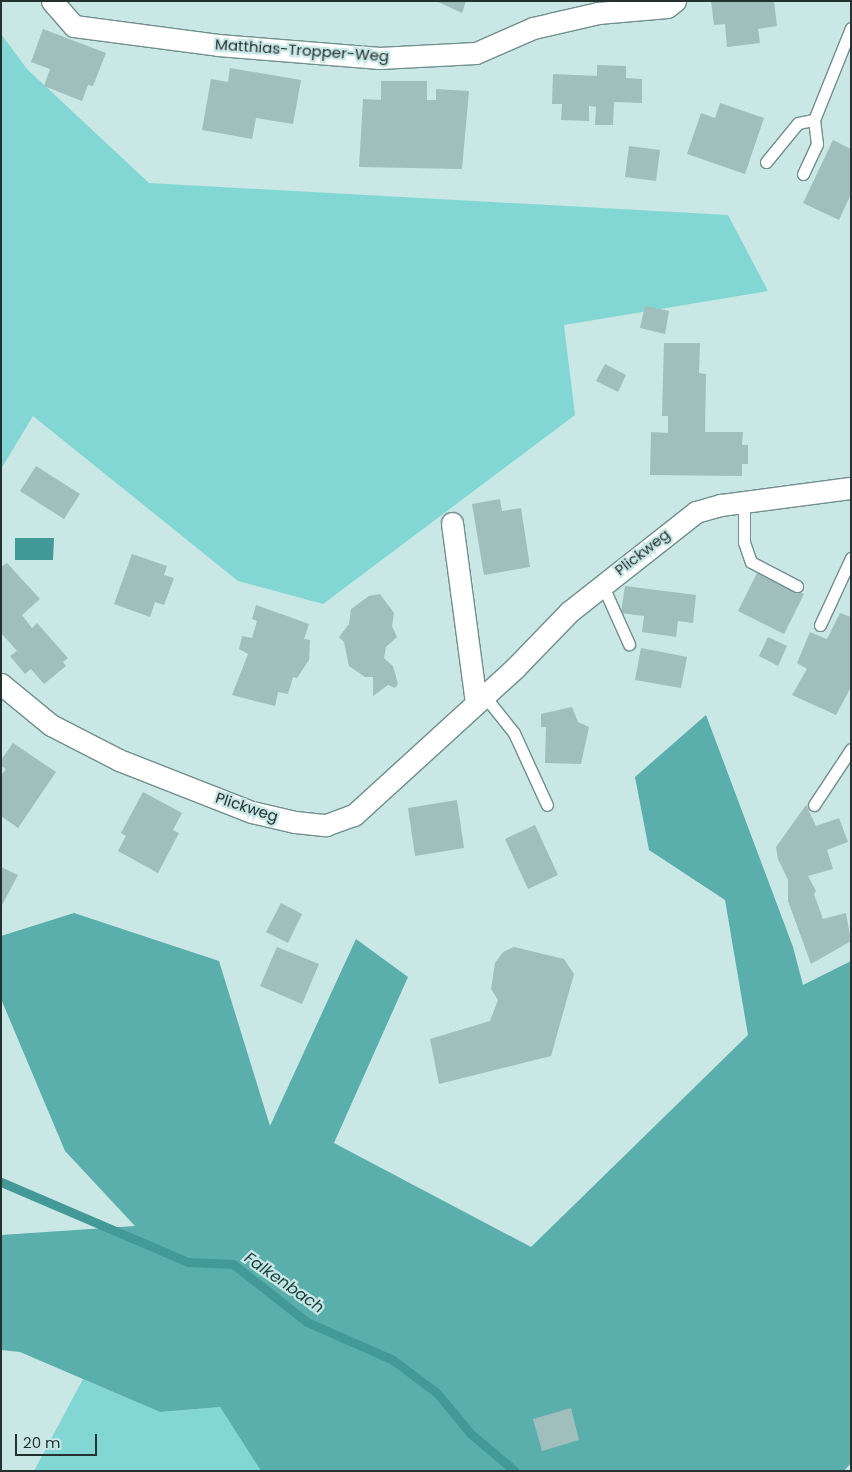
<!DOCTYPE html>
<style>
body{margin:0}
#map{position:relative;width:852px;height:1472px;overflow:hidden;background:#c8e7e5;font-family:Poppins,sans-serif}
div>[style]{position:absolute}
.green>*{inset:0;background:#82d7d4}
.forest>*{inset:0;background:#5aafad}
.water>*{inset:0;background:#439998}
.stream>*{height:9px;margin:-4.5px;padding:0 4.5px;transform-origin:4.5px;border-radius:4.5px;background:#439998}
.building>*{inset:0;background:#9fbebc}
.roads{filter:drop-shadow(1px 0 #718e8d) drop-shadow(-1px 0 #718e8d) drop-shadow(0 1px #718e8d) drop-shadow(0 -1px #718e8d)}
.lane>*{height:11px;margin:-5.5px;padding:0 5.5px;transform-origin:5.5px;border-radius:5.5px;background:#fff}
.street>*{height:21px;margin:-10.5px;padding:0 10.5px;transform-origin:10.5px;border-radius:10.5px;background:#fff}
span{translate:-50% -50%;white-space:nowrap;text-align:center;line-height:1.15;-webkit-text-stroke:4.5px #c8e7e5;paint-order:stroke}
.street-label{font-size:15px;color:#253130}
.water-label{font-size:16px;color:#163f3e;font-style:italic}
.frame{position:absolute;inset:0;border:2px solid #253130;pointer-events:none}
.scale{position:absolute;left:15px;top:1434px;width:82px;height:22px;box-sizing:border-box;border:2px solid #253130;border-top:0;padding-left:6px;font-size:15px;line-height:18px;white-space:nowrap;color:#253130;-webkit-text-stroke:4px #c8e7e5;paint-order:stroke}
</style>
<div id="map">
<div class="green">
<i style="clip-path:polygon(1px 34px,27px 69px,149px 183px,728px 215px,768px 291px,564px 325px,575px 415px,323px 604px,238px 581px,33px 416px,1px 469px)"></i>
<i style="clip-path:polygon(83px 1379px,160px 1412px,220px 1407px,261px 1471px,34px 1471px)"></i>
</div>
<div class="forest">
<i style="clip-path:polygon(706px 715px,793px 947px,803px 985px,851px 961px,851px 1463px,844px 1471px,261px 1471px,220px 1407px,160px 1412px,20px 1352px,1px 1350px,1px 1235px,135px 1226px,65px 1151px,1px 999px,1px 936px,74px 913px,219px 961px,270px 1126px,356px 939px,408px 977px,334px 1143px,531px 1247px,748px 1035px,725px 900px,649px 850px,635px 777px)"></i>
</div>
<div class="water">
<i style="clip-path:polygon(15px 538px,54px 538px,53px 560px,15px 560px)"></i>
</div>
<div class="stream">
<i style="left:1px;top:1182px;width:203px;rotate:23.2deg"></i>
<i style="left:188px;top:1262px;width:45px;rotate:2.5deg"></i>
<i style="left:233px;top:1264px;width:94px;rotate:38.1deg"></i>
<i style="left:307px;top:1322px;width:94px;rotate:23.8deg"></i>
<i style="left:393px;top:1360px;width:55px;rotate:36.9deg"></i>
<i style="left:437px;top:1393px;width:53px;rotate:50.3deg"></i>
<i style="left:471px;top:1434px;width:57px;rotate:40.1deg"></i>
</div>
<div class="building">
<i style="clip-path:polygon(436px 1px,466px 1px,462px 13px)"></i>
<i style="clip-path:polygon(711px 1px,774px 1px,777px 26px,758px 29px,760px 43px,727px 47px,725px 24px,714px 25px)"></i>
<i style="clip-path:polygon(43px 29px,106px 53px,93px 86px,88px 85px,82px 101px,44px 86px,50px 69px,31px 62px)"></i>
<i style="clip-path:polygon(597px 65px,626px 66px,626px 78px,642px 79px,642px 103px,614px 102px,613px 125px,595px 125px,596px 107px,589px 106px,589px 121px,561px 120px,562px 104px,552px 104px,553px 74px,597px 76px)"></i>
<i style="clip-path:polygon(230px 68px,301px 80px,293px 124px,256px 118px,252px 139px,202px 130px,211px 79px,228px 82px)"></i>
<i style="clip-path:polygon(381px 81px,427px 81px,427px 100px,436px 100px,436px 89px,469px 91px,462px 169px,359px 167px,363px 99px,381px 100px)"></i>
<i style="clip-path:polygon(720px 103px,764px 118px,745px 174px,687px 154px,701px 113px,715px 118px)"></i>
<i style="clip-path:polygon(833px 140px,851px 149px,851px 194px,839px 220px,803px 203px)"></i>
<i style="clip-path:polygon(629px 146px,660px 150px,656px 181px,625px 177px)"></i>
<i style="clip-path:polygon(645px 306px,669px 311px,665px 334px,640px 328px)"></i>
<i style="clip-path:polygon(664px 343px,700px 343px,699px 373px,706px 374px,705px 432px,743px 432px,742px 445px,748px 445px,748px 464px,742px 464px,742px 476px,650px 475px,651px 432px,668px 433px,668px 416px,662px 416px)"></i>
<i style="clip-path:polygon(605px 364px,626px 375px,618px 392px,596px 381px)"></i>
<i style="clip-path:polygon(36px 466px,80px 494px,64px 519px,20px 491px)"></i>
<i style="clip-path:polygon(500px 499px,502px 511px,521px 508px,530px 567px,484px 575px,472px 504px)"></i>
<i style="clip-path:polygon(132px 554px,167px 566px,164px 575px,174px 578px,164px 605px,155px 602px,150px 617px,114px 604px)"></i>
<i style="clip-path:polygon(7px 563px,40px 599px,22px 615px,32px 628px,37px 623px,68px 658px,63px 662px,66px 666px,44px 684px,31px 669px,25px 674px,10px 656px,17px 651px,1px 633px,1px 567px)"></i>
<i style="clip-path:polygon(758px 571px,804px 594px,784px 634px,738px 611px)"></i>
<i style="clip-path:polygon(625px 586px,696px 595px,693px 623px,678px 621px,676px 637px,642px 632px,644px 616px,621px 613px)"></i>
<i style="clip-path:polygon(380px 594px,394px 613px,392px 626px,397px 637px,386px 647px,384px 658px,393px 666px,398px 684px,395px 688px,388px 685px,373px 696px,373px 677px,365px 677px,349px 666px,344px 642px,339px 637px,349px 624px,351px 609px,369px 596px)"></i>
<i style="clip-path:polygon(256px 605px,309px 624px,304px 639px,310px 640px,309px 660px,297px 678px,293px 677px,288px 694px,278px 692px,275px 706px,232px 695px,248px 654px,239px 649px,242px 636px,252px 638px,257px 621px,252px 619px)"></i>
<i style="clip-path:polygon(840px 613px,851px 617px,851px 687px,836px 715px,792px 695px,807px 669px,797px 663px,810px 632px,827px 639px)"></i>
<i style="clip-path:polygon(768px 637px,787px 646px,778px 666px,759px 656px)"></i>
<i style="clip-path:polygon(641px 648px,687px 657px,681px 688px,635px 680px)"></i>
<i style="clip-path:polygon(572px 707px,578px 722px,589px 727px,581px 764px,545px 763px,546px 727px,541px 727px,541px 714px)"></i>
<i style="clip-path:polygon(13px 743px,56px 772px,18px 828px,1px 816px,1px 775px,6px 769px,1px 766px,1px 760px)"></i>
<i style="clip-path:polygon(143px 792px,182px 813px,173px 830px,179px 833px,158px 873px,118px 851px,126px 836px,121px 833px)"></i>
<i style="clip-path:polygon(457px 800px,464px 848px,415px 856px,408px 808px)"></i>
<i style="clip-path:polygon(806px 805px,816px 826px,839px 818px,848px 842px,827px 850px,833px 869px,808px 876px,816px 891px,814px 894px,823px 919px,846px 913px,851px 941px,811px 964px,788px 901px,788px 880px,778px 859px,776px 847px)"></i>
<i style="clip-path:polygon(535px 825px,558px 875px,528px 889px,505px 839px)"></i>
<i style="clip-path:polygon(1px 867px,18px 875px,1px 907px)"></i>
<i style="clip-path:polygon(281px 903px,302px 914px,288px 943px,266px 932px)"></i>
<i style="clip-path:polygon(277px 947px,319px 964px,302px 1004px,260px 986px)"></i>
<i style="clip-path:polygon(514px 947px,564px 959px,574px 974px,551px 1056px,439px 1084px,430px 1039px,490px 1021px,498px 1000px,491px 989px,495px 963px,503px 952px)"></i>
<i style="clip-path:polygon(571px 1408px,579px 1440px,542px 1451px,533px 1419px)"></i>
</div>
<div class="roads">
<div class="lane">
<i style="left:766px;top:162px;width:50px;rotate:-50.6deg"></i>
<i style="left:798px;top:123px;width:16px;rotate:-11deg"></i>
<i style="left:803px;top:174px;width:33px;rotate:-65deg"></i>
<i style="left:817px;top:144px;width:24px;rotate:-97deg"></i>
<i style="left:814px;top:120px;width:99px;rotate:-68.1deg"></i>
<i style="left:744px;top:503px;width:39px;rotate:90deg"></i>
<i style="left:744px;top:542px;width:21px;rotate:71deg"></i>
<i style="left:751px;top:562px;width:52px;rotate:27.6deg"></i>
<i style="left:602px;top:584px;width:66px;rotate:65.8deg"></i>
<i style="left:820px;top:625px;width:74px;rotate:-65.2deg"></i>
<i style="left:483px;top:694px;width:50px;rotate:51.5deg"></i>
<i style="left:514px;top:733px;width:79px;rotate:65.4deg"></i>
<i style="left:814px;top:805px;width:67px;rotate:-56.5deg"></i>
</div>
<div class="street">
<i style="left:52px;top:1px;width:33px;rotate:49deg"></i>
<i style="left:74px;top:26px;width:145px;rotate:7.5deg"></i>
<i style="left:218px;top:45px;width:162px;rotate:4.6deg"></i>
<i style="left:379px;top:58px;width:97px;rotate:-3deg"></i>
<i style="left:476px;top:53px;width:62px;rotate:-23.7deg"></i>
<i style="left:533px;top:28px;width:67px;rotate:-13deg"></i>
<i style="left:598px;top:13px;width:69px;rotate:-5deg"></i>
<i style="left:667px;top:7px;width:10px;rotate:-37deg"></i>
<i style="left:452px;top:523px;width:181px;rotate:82.4deg"></i>
<i style="left:1px;top:684px;width:65px;rotate:39.4deg"></i>
<i style="left:51px;top:725px;width:76px;rotate:27.2deg"></i>
<i style="left:119px;top:760px;width:143px;rotate:21.4deg"></i>
<i style="left:252px;top:812px;width:44px;rotate:13.1deg"></i>
<i style="left:295px;top:822px;width:31px;rotate:6deg"></i>
<i style="left:326px;top:825px;width:30px;rotate:-20deg"></i>
<i style="left:354px;top:815px;width:218px;rotate:-42.4deg"></i>
<i style="left:515px;top:668px;width:78px;rotate:-46deg"></i>
<i style="left:569px;top:612px;width:162px;rotate:-38.2deg"></i>
<i style="left:696px;top:512px;width:26px;rotate:-16deg"></i>
<i style="left:721px;top:505px;width:131px;rotate:-7.5deg"></i>
</div>
</div>
<div class="street-label">
<span style="left:302px;top:50px;rotate:4deg">Matthias-Tropper-Weg</span>
<span style="left:642px;top:552px;rotate:-38deg">Plickweg</span>
<span style="left:247px;top:807px;rotate:18deg">Plickweg</span>
</div>
<div class="water-label">
<span style="left:284px;top:1283px;rotate:35deg">Falkenbach</span>
</div>
<div class="frame"></div>
<div class="scale">20 m</div>
</div>
